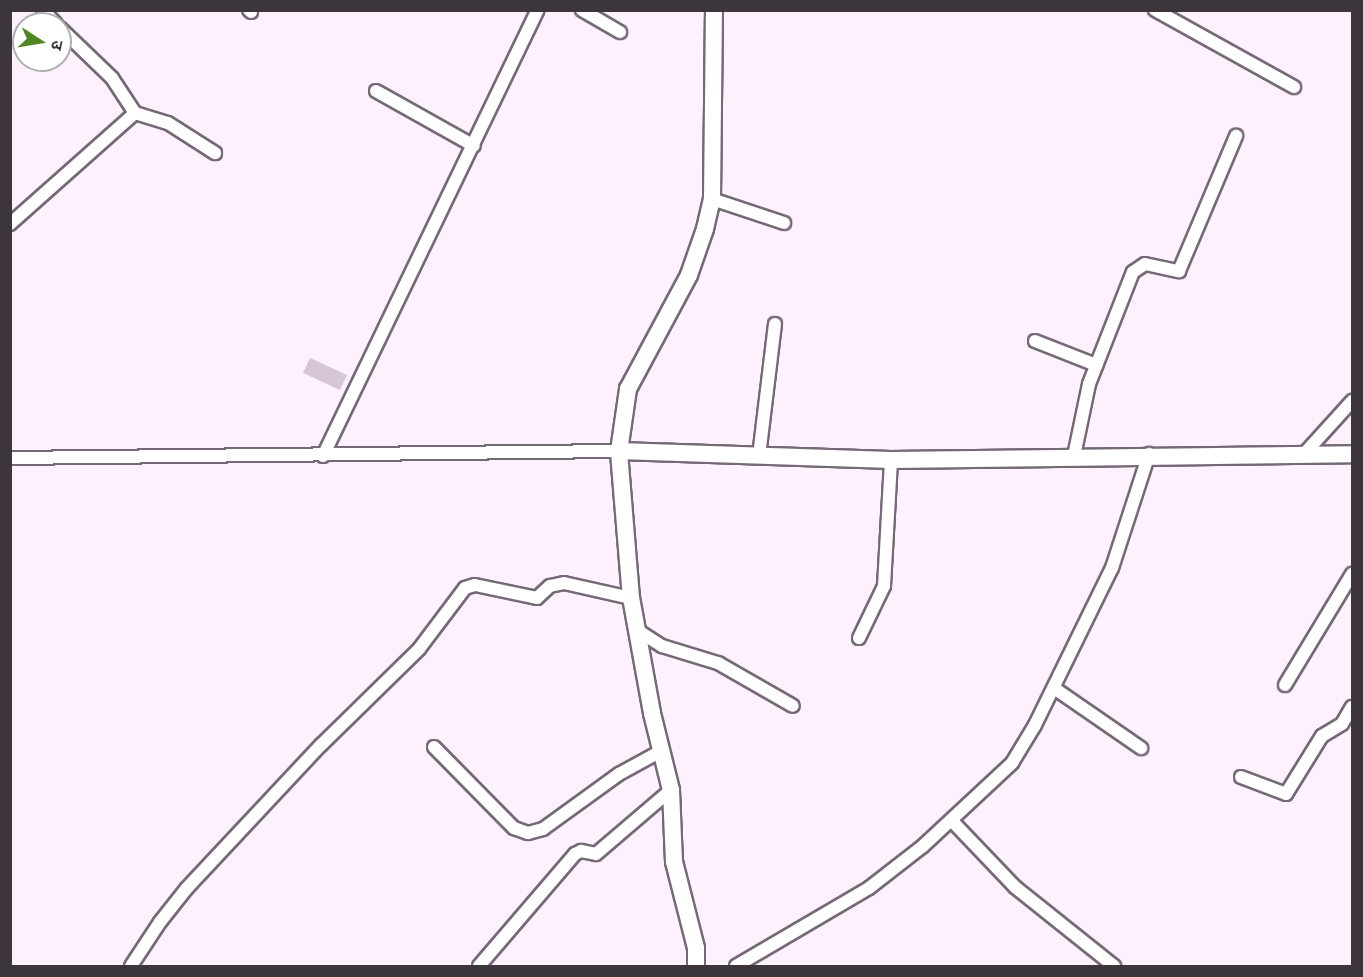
<!DOCTYPE html>
<meta charset="utf-8">
<style>
body{margin:0}
#map{position:relative;width:1363px;height:977px;overflow:hidden;background:#fcf1fd;font-family:"PT Serif","Noto Sans Devanagari",serif}
div>[style]{position:absolute}
.building>*{inset:0;background:#d5c7d6}
.roads{filter:drop-shadow(2px 0 #766977) drop-shadow(-2px 0 #766977) drop-shadow(0 2px #766977) drop-shadow(0 -2px #766977)}
.street>*{height:12px;margin:-6px;padding:0 6px;transform-origin:6px;border-radius:6px;background:#fff}
.secondary>*{height:16px;margin:-8px;padding:0 8px;transform-origin:8px;border-radius:8px;background:#fff}
span{translate:-50% -50%;white-space:nowrap;text-align:center;line-height:1.15;-webkit-text-stroke:5px #fff;paint-order:stroke}
.frame{position:absolute;inset:0;border:12px solid #3c363c;pointer-events:none}
.north{position:absolute;left:12px;top:12px;width:60px;height:60px;box-sizing:border-box;background:#fff;border:2px solid #b1afb1;border-radius:50%;rotate:102deg;font-size:16px;font-weight:700;line-height:24px;text-align:center;color:#3c363c}
.north::after{content:'';display:block;margin:auto;width:21px;height:27px;background:#518720;clip-path:polygon(50% 0,100% 100%,50% 72%,0 100%)}
</style>
<div id="map">
<div class="building">
<i style="clip-path:polygon(310px 358px,347px 375px,340px 390px,303px 373px)"></i>
</div>
<div class="roads">
<div class="street">
<i style="left:43px;top:10px;width:19px;rotate:47deg"></i>
<i style="left:249px;top:10px;width:3px;rotate:45deg"></i>
<i style="left:582px;top:10px;width:44px;rotate:30.1deg"></i>
<i style="left:1155px;top:10px;width:159px;rotate:29deg"></i>
<i style="left:60px;top:28px;width:72px;rotate:43.9deg"></i>
<i style="left:112px;top:78px;width:42px;rotate:56.7deg"></i>
<i style="left:376px;top:91px;width:112px;rotate:29.3deg"></i>
<i style="left:712px;top:199px;width:76px;rotate:18.4deg"></i>
<i style="left:10px;top:224px;width:167px;rotate:-41.6deg"></i>
<i style="left:135px;top:113px;width:34px;rotate:17deg"></i>
<i style="left:168px;top:123px;width:56px;rotate:32.6deg"></i>
<i style="left:1035px;top:341px;width:66px;rotate:21.5deg"></i>
<i style="left:1304px;top:454px;width:72px;rotate:-47.8deg"></i>
<i style="left:323px;top:456px;width:495px;rotate:-64.3deg"></i>
<i style="left:759px;top:456px;width:133px;rotate:-83.1deg"></i>
<i style="left:1074px;top:456px;width:74px;rotate:-78.2deg"></i>
<i style="left:1089px;top:384px;width:120px;rotate:-68.6deg"></i>
<i style="left:1133px;top:272px;width:14px;rotate:-34deg"></i>
<i style="left:1145px;top:264px;width:35px;rotate:12deg"></i>
<i style="left:1179px;top:271px;width:147px;rotate:-67.1deg"></i>
<i style="left:10px;top:458px;width:609px;rotate:-0.66deg"></i>
<i style="left:637px;top:630px;width:30px;rotate:33deg"></i>
<i style="left:662px;top:646px;width:59px;rotate:16.9deg"></i>
<i style="left:718px;top:663px;width:86px;rotate:29.8deg"></i>
<i style="left:859px;top:638px;width:58px;rotate:-64.3deg"></i>
<i style="left:884px;top:586px;width:126px;rotate:-86.8deg"></i>
<i style="left:1285px;top:685px;width:130px;rotate:-58.9deg"></i>
<i style="left:1054px;top:688px;width:106px;rotate:34.6deg"></i>
<i style="left:434px;top:747px;width:114px;rotate:45.4deg"></i>
<i style="left:514px;top:828px;width:15px;rotate:20deg"></i>
<i style="left:528px;top:833px;width:16px;rotate:-15deg"></i>
<i style="left:543px;top:829px;width:94px;rotate:-35.9deg"></i>
<i style="left:619px;top:774px;width:48px;rotate:-28.7deg"></i>
<i style="left:1241px;top:777px;width:48px;rotate:20.7deg"></i>
<i style="left:1286px;top:794px;width:68px;rotate:-58.2deg"></i>
<i style="left:1322px;top:736px;width:23px;rotate:-31deg"></i>
<i style="left:1342px;top:724px;width:20px;rotate:-60deg"></i>
<i style="left:952px;top:821px;width:91px;rotate:46.3deg"></i>
<i style="left:1015px;top:887px;width:127px;rotate:38.6deg"></i>
<i style="left:131px;top:966px;width:53px;rotate:-56.6deg"></i>
<i style="left:160px;top:922px;width:43px;rotate:-51.5deg"></i>
<i style="left:187px;top:888px;width:196px;rotate:-46.9deg"></i>
<i style="left:321px;top:745px;width:137px;rotate:-44.4deg"></i>
<i style="left:419px;top:649px;width:76px;rotate:-53deg"></i>
<i style="left:465px;top:588px;width:10px;rotate:-17deg"></i>
<i style="left:475px;top:585px;width:63px;rotate:11.8deg"></i>
<i style="left:537px;top:598px;width:18px;rotate:-43deg"></i>
<i style="left:550px;top:586px;width:14px;rotate:-12deg"></i>
<i style="left:564px;top:583px;width:69px;rotate:12.6deg"></i>
<i style="left:479px;top:966px;width:148px;rotate:-49.4deg"></i>
<i style="left:575px;top:854px;width:7px;rotate:-27deg"></i>
<i style="left:581px;top:851px;width:15px;rotate:11deg"></i>
<i style="left:596px;top:854px;width:99px;rotate:-40.5deg"></i>
<i style="left:736px;top:966px;width:154px;rotate:-30.4deg"></i>
<i style="left:869px;top:888px;width:68px;rotate:-37.9deg"></i>
<i style="left:923px;top:846px;width:122px;rotate:-43deg"></i>
<i style="left:1012px;top:763px;width:44px;rotate:-58.8deg"></i>
<i style="left:1035px;top:725px;width:175px;rotate:-63.9deg"></i>
<i style="left:1112px;top:568px;width:120px;rotate:-72deg"></i>
</div>
<div class="secondary">
<i style="left:619px;top:451px;width:272px;rotate:1.9deg"></i>
<i style="left:891px;top:460px;width:461px;rotate:-0.7deg"></i>
<i style="left:696px;top:966px;width:18px;rotate:-90deg"></i>
<i style="left:696px;top:948px;width:89px;rotate:-104.3deg"></i>
<i style="left:674px;top:862px;width:72px;rotate:-92.4deg"></i>
<i style="left:671px;top:790px;width:79px;rotate:-103.9deg"></i>
<i style="left:652px;top:713px;width:117px;rotate:-100.3deg"></i>
<i style="left:631px;top:598px;width:147px;rotate:-94.7deg"></i>
<i style="left:619px;top:451px;width:63px;rotate:-81.7deg"></i>
<i style="left:628px;top:389px;width:129px;rotate:-61.8deg"></i>
<i style="left:689px;top:275px;width:49px;rotate:-70.8deg"></i>
<i style="left:705px;top:229px;width:31px;rotate:-77deg"></i>
<i style="left:712px;top:199px;width:189px;rotate:-89.4deg"></i>
</div>
</div>
<div class="frame"></div>
<div class="north">उ</div>
</div>
